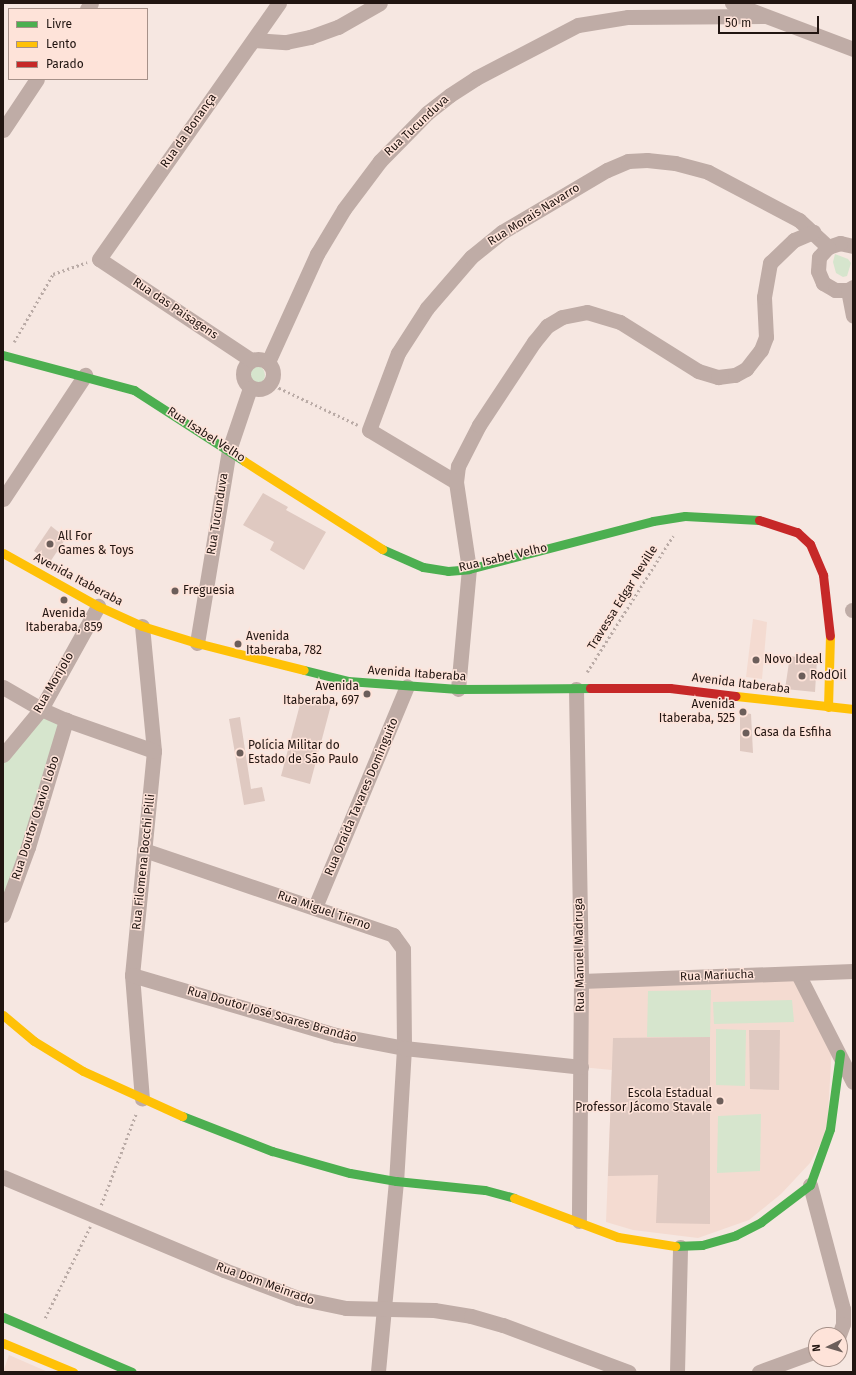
<!DOCTYPE html>
<meta charset="utf-8">
<style>
body{margin:0}
#map{position:relative;width:856px;height:1375px;overflow:hidden;background:#f6e7e1;font-family:"Fira Sans",sans-serif}
div>[style]{position:absolute}
.built>*{inset:0;background:#f4dbd1}
.green>*{inset:0;background:#d6e5cd}
.round{border-radius:50%}
.building>*{inset:0;background:#dfc9c1}
.path>*{height:2.5px;margin-top:-1.25px;transform-origin:0;background:repeating-linear-gradient(90deg,#baaba6 0 2px,transparent 0 5px)}
.street>*{height:15px;margin:-7.5px;padding:0 7.5px;transform-origin:7.5px;border-radius:7.5px;background:#bfaca6}
.street>.ring{margin:-7.5px;padding:0;box-sizing:content-box;background:none;border:15px solid #bfaca6;border-radius:50%}
.fast>*{height:9px;margin:-4.5px;padding:0 4.5px;transform-origin:4.5px;border-radius:4.5px;background:#4caf50}
.slow>*{height:9px;margin:-4.5px;padding:0 4.5px;transform-origin:4.5px;border-radius:4.5px;background:#ffc107}
.jam>*{height:9px;margin:-4.5px;padding:0 4.5px;transform-origin:4.5px;border-radius:4.5px;background:#c62828}
.dots>*{width:11px;height:11px;translate:-50% -50%;box-sizing:border-box;border:2px solid #fee3d9;border-radius:50%}
span{translate:-50% -50%;white-space:nowrap;text-align:center;line-height:1.15;-webkit-text-stroke:3px #fee3d9;paint-order:stroke}
.street-label{font-size:12px;color:#211511}
.poi-label{font-size:12px;color:#211511}
.left{translate:0 -50%;text-align:left}
.right{translate:-100% -50%;text-align:right}
.frame{position:absolute;inset:0;border:4px solid #211511;pointer-events:none}
.legend{position:absolute;left:8px;top:8px;width:140px;height:72px;box-sizing:border-box;background:#fee3d9;border:1px solid #a69189;margin:0;padding:5px 7px;list-style:none;font-size:12px;color:#211511}
.legend li{display:flex;align-items:center;gap:8px;height:20px}
.legend b{width:20px;border:1px solid #a69189}
.north{position:absolute;left:808px;top:1327px;width:40px;height:40px;box-sizing:border-box;background:#fee3d9;border:1px solid #a69189;border-radius:50%;rotate:265deg;font-size:11px;font-weight:700;line-height:16px;text-align:center;color:#211511}
.north::after{content:'';display:block;margin:auto;width:14px;height:18px;background:#6c5e5a;clip-path:polygon(50% 0,100% 100%,50% 72%,0 100%)}
.scale{position:absolute;left:718px;top:16px;width:101px;height:18px;box-sizing:border-box;border:2px solid #211511;border-top:0;padding-left:5px;font-size:12px;line-height:14px;white-space:nowrap;color:#211511;-webkit-text-stroke:3px #fee3d9;paint-order:stroke}
</style>
<div id="map">
<div class="built">
<i style="clip-path:polygon(753px 619px,767px 622px,762px 679px,746px 677px)"></i>
<i style="clip-path:polygon(791px 972px,832px 1045px,827px 1132px,810px 1163px,781px 1194px,749px 1220px,698px 1238px,633px 1230px,606px 1222px,612px 1070px,581px 1067px,577px 986px)"></i>
<i style="clip-path:polygon(9px 1355px,48px 1372px,3px 1372px)"></i>
</div>
<div class="green">
<i style="clip-path:polygon(835px 254px,848px 259px,851px 263px,847px 276px,843px 277px,836px 273px,833px 262px)"></i>
<i class="round" style="left:245px;top:365px;width:20px;height:20px"></i>
<i style="clip-path:polygon(41px 709px,66px 720px,3px 911px,3px 755px)"></i>
<i style="clip-path:polygon(711px 990px,710px 1037px,647px 1037px,648px 991px)"></i>
<i style="clip-path:polygon(792px 1000px,794px 1022px,714px 1024px,713px 1002px)"></i>
<i style="clip-path:polygon(716px 1029px,746px 1030px,745px 1086px,716px 1085px)"></i>
<i style="clip-path:polygon(761px 1114px,760px 1171px,717px 1173px,718px 1116px)"></i>
</div>
<div class="building">
<i style="clip-path:polygon(263px 493px,288px 507px,286px 510px,326px 532px,304px 570px,270px 550px,274px 542px,243px 525px)"></i>
<i style="clip-path:polygon(51px 526px,66px 538px,50px 562px,34px 551px)"></i>
<i style="clip-path:polygon(790px 656px,817px 660px,815px 692px,785px 689px)"></i>
<i style="clip-path:polygon(302px 697px,331px 705px,310px 784px,281px 776px)"></i>
<i style="clip-path:polygon(740px 712px,751px 714px,753px 753px,740px 751px)"></i>
<i style="clip-path:polygon(240px 717px,251px 789px,262px 787px,265px 801px,244px 805px,229px 719px)"></i>
<i style="clip-path:polygon(749px 1030px,780px 1030px,779px 1090px,750px 1089px)"></i>
<i style="clip-path:polygon(710px 1037px,710px 1224px,656px 1223px,658px 1175px,608px 1176px,613px 1038px)"></i>
</div>
<div class="path">
<i style="left:14px;top:342px;width:78px;rotate:-60.2deg"></i>
<i style="left:53px;top:274px;width:36px;rotate:-19deg"></i>
<i style="left:272px;top:380px;width:11px;rotate:49deg"></i>
<i style="left:279px;top:388px;width:87px;rotate:25.1deg"></i>
<i style="left:587px;top:672px;width:161px;rotate:-57.7deg"></i>
<i style="left:101px;top:1205px;width:97px;rotate:-69deg"></i>
<i style="left:45px;top:1318px;width:102px;rotate:-63.7deg"></i>
</div>
<div class="street">
<i style="left:732px;top:3px;width:129px;rotate:20.8deg"></i>
<i style="left:87px;top:9px;width:7px;rotate:-56deg"></i>
<i style="left:254px;top:40px;width:32px;rotate:4deg"></i>
<i style="left:286px;top:42px;width:25px;rotate:-12deg"></i>
<i style="left:310px;top:37px;width:30px;rotate:-20deg"></i>
<i style="left:338px;top:27px;width:48px;rotate:-29.7deg"></i>
<i style="left:3px;top:130px;width:61px;rotate:-56.3deg"></i>
<i style="left:853px;top:246px;width:13px;rotate:-167deg"></i>
<i style="left:840px;top:243px;width:13px;rotate:162deg"></i>
<i style="left:828px;top:247px;width:13px;rotate:132deg"></i>
<i style="left:819px;top:257px;width:14px;rotate:94deg"></i>
<i style="left:818px;top:271px;width:13px;rotate:67deg"></i>
<i style="left:823px;top:283px;width:14px;rotate:30deg"></i>
<i style="left:835px;top:290px;width:13px"></i>
<i style="left:848px;top:290px;width:6px;rotate:-31deg"></i>
<i style="left:848px;top:290px;width:26px;rotate:79deg"></i>
<i class="ring" style="left:243px;top:359px;width:15px;height:15px"></i>
<i style="left:251px;top:360px;width:182px;rotate:-146.4deg"></i>
<i style="left:99px;top:259px;width:313px;rotate:-54.9deg"></i>
<i style="left:268px;top:362px;width:119px;rotate:-65.6deg"></i>
<i style="left:317px;top:254px;width:52px;rotate:-59deg"></i>
<i style="left:344px;top:209px;width:60px;rotate:-53.1deg"></i>
<i style="left:380px;top:161px;width:67px;rotate:-45.6deg"></i>
<i style="left:427px;top:113px;width:29px;rotate:-38deg"></i>
<i style="left:450px;top:95px;width:31px;rotate:-33deg"></i>
<i style="left:476px;top:78px;width:115px;rotate:-27.5deg"></i>
<i style="left:578px;top:25px;width:51px;rotate:-9.1deg"></i>
<i style="left:628px;top:17px;width:136px;rotate:-0.4deg"></i>
<i style="left:456px;top:482px;width:101px;rotate:-149.1deg"></i>
<i style="left:369px;top:430px;width:82px;rotate:-69.4deg"></i>
<i style="left:398px;top:353px;width:54px;rotate:-57.2deg"></i>
<i style="left:427px;top:308px;width:67px;rotate:-49.2deg"></i>
<i style="left:471px;top:257px;width:40px;rotate:-39deg"></i>
<i style="left:502px;top:232px;width:122px;rotate:-30.6deg"></i>
<i style="left:607px;top:170px;width:23px;rotate:-23deg"></i>
<i style="left:628px;top:161px;width:19px;rotate:-3deg"></i>
<i style="left:647px;top:160px;width:28px;rotate:6deg"></i>
<i style="left:675px;top:163px;width:34px;rotate:15deg"></i>
<i style="left:708px;top:172px;width:103px;rotate:27.8deg"></i>
<i style="left:799px;top:220px;width:40px;rotate:43deg"></i>
<i style="left:3px;top:499px;width:149px;rotate:-56.5deg"></i>
<i style="left:852px;top:610px;width:1px"></i>
<i style="left:142px;top:626px;width:126px;rotate:84.5deg"></i>
<i style="left:154px;top:751px;width:225px;rotate:95.6deg"></i>
<i style="left:132px;top:975px;width:124px;rotate:85.4deg"></i>
<i style="left:197px;top:643px;width:196px;rotate:-80.6deg"></i>
<i style="left:229px;top:450px;width:65px;rotate:-71.3deg"></i>
<i style="left:3px;top:687px;width:44px;rotate:30.1deg"></i>
<i style="left:41px;top:709px;width:27px;rotate:24deg"></i>
<i style="left:66px;top:720px;width:93px;rotate:19.4deg"></i>
<i style="left:458px;top:689px;width:121px;rotate:-84.8deg"></i>
<i style="left:469px;top:569px;width:88px;rotate:-98.5deg"></i>
<i style="left:456px;top:482px;width:16px;rotate:-83deg"></i>
<i style="left:458px;top:466px;width:46px;rotate:-62.9deg"></i>
<i style="left:479px;top:425px;width:100px;rotate:-56.5deg"></i>
<i style="left:534px;top:342px;width:21px;rotate:-51deg"></i>
<i style="left:547px;top:326px;width:17px;rotate:-31deg"></i>
<i style="left:562px;top:317px;width:25px;rotate:-11deg"></i>
<i style="left:587px;top:312px;width:34px;rotate:17deg"></i>
<i style="left:620px;top:322px;width:92px;rotate:32.1deg"></i>
<i style="left:698px;top:371px;width:21px;rotate:17deg"></i>
<i style="left:718px;top:377px;width:17px;rotate:-7deg"></i>
<i style="left:735px;top:375px;width:13px;rotate:-29deg"></i>
<i style="left:746px;top:369px;width:24px;rotate:-52deg"></i>
<i style="left:761px;top:350px;width:14px;rotate:-69deg"></i>
<i style="left:766px;top:337px;width:40px;rotate:-92.9deg"></i>
<i style="left:764px;top:297px;width:35px;rotate:-80deg"></i>
<i style="left:770px;top:263px;width:33px;rotate:-44deg"></i>
<i style="left:794px;top:240px;width:21px;rotate:-23deg"></i>
<i style="left:576px;top:689px;width:292px;rotate:89deg"></i>
<i style="left:581px;top:981px;width:240px;rotate:90.5deg"></i>
<i style="left:3px;top:755px;width:60px;rotate:-50.4deg"></i>
<i style="left:41px;top:709px;width:118px;rotate:-61deg"></i>
<i style="left:144px;top:850px;width:263px;rotate:18.8deg"></i>
<i style="left:393px;top:935px;width:17px;rotate:54deg"></i>
<i style="left:403px;top:949px;width:99px;rotate:89.4deg"></i>
<i style="left:404px;top:1048px;width:133px;rotate:93.4deg"></i>
<i style="left:396px;top:1181px;width:192px;rotate:95.4deg"></i>
<i style="left:315px;top:907px;width:239px;rotate:-67.4deg"></i>
<i style="left:3px;top:915px;width:72px;rotate:-69.8deg"></i>
<i style="left:28px;top:847px;width:133px;rotate:-73.3deg"></i>
<i style="left:798px;top:974px;width:121px;rotate:63deg"></i>
<i style="left:132px;top:975px;width:213px;rotate:16.4deg"></i>
<i style="left:336px;top:1035px;width:69px;rotate:10.8deg"></i>
<i style="left:404px;top:1048px;width:178px;rotate:6.1deg"></i>
<i style="left:581px;top:981px;width:272px;rotate:-2.1deg"></i>
<i style="left:3px;top:1177px;width:240px;rotate:22.8deg"></i>
<i style="left:224px;top:1270px;width:79px;rotate:20.7deg"></i>
<i style="left:298px;top:1298px;width:49px;rotate:11.8deg"></i>
<i style="left:346px;top:1308px;width:88px;rotate:1.3deg"></i>
<i style="left:434px;top:1310px;width:37px;rotate:9deg"></i>
<i style="left:471px;top:1316px;width:33px;rotate:16deg"></i>
<i style="left:503px;top:1325px;width:134px;rotate:20.5deg"></i>
<i style="left:810px;top:1185px;width:128px;rotate:75.1deg"></i>
<i style="left:843px;top:1309px;width:15px;rotate:90deg"></i>
<i style="left:843px;top:1324px;width:12px;rotate:110deg"></i>
<i style="left:677px;top:1372px;width:125px;rotate:-88.6deg"></i>
<i style="left:759px;top:1372px;width:61px;rotate:-20.2deg"></i>
</div>
<div class="fast">
<i style="left:3px;top:355px;width:136px;rotate:15deg"></i>
<i style="left:134px;top:390px;width:131px;rotate:32.8deg"></i>
<i style="left:382px;top:549px;width:45px;rotate:23.7deg"></i>
<i style="left:423px;top:567px;width:25px;rotate:9deg"></i>
<i style="left:448px;top:571px;width:21px;rotate:-5deg"></i>
<i style="left:469px;top:569px;width:190px;rotate:-14.6deg"></i>
<i style="left:653px;top:521px;width:32px;rotate:-9deg"></i>
<i style="left:685px;top:516px;width:74px;rotate:3.1deg"></i>
<i style="left:304px;top:670px;width:45px;rotate:14deg"></i>
<i style="left:348px;top:681px;width:110px;rotate:4.2deg"></i>
<i style="left:458px;top:689px;width:132px;rotate:-0.4deg"></i>
<i style="left:182px;top:1116px;width:97px;rotate:21.3deg"></i>
<i style="left:272px;top:1151px;width:81px;rotate:15.8deg"></i>
<i style="left:350px;top:1173px;width:47px;rotate:9.9deg"></i>
<i style="left:396px;top:1181px;width:89px;rotate:5.8deg"></i>
<i style="left:485px;top:1190px;width:30px;rotate:15deg"></i>
<i style="left:675px;top:1246px;width:27px;rotate:-2deg"></i>
<i style="left:702px;top:1245px;width:35px;rotate:-16deg"></i>
<i style="left:736px;top:1235px;width:28px;rotate:-27deg"></i>
<i style="left:761px;top:1222px;width:61px;rotate:-37.1deg"></i>
<i style="left:810px;top:1185px;width:59px;rotate:-70.3deg"></i>
<i style="left:830px;top:1129px;width:76px;rotate:-82.4deg"></i>
<i style="left:3px;top:1317px;width:140px;rotate:23.1deg"></i>
</div>
<div class="slow">
<i style="left:244px;top:461px;width:164px;rotate:32.5deg"></i>
<i style="left:3px;top:553px;width:109px;rotate:29.2deg"></i>
<i style="left:98px;top:606px;width:48px;rotate:24.4deg"></i>
<i style="left:142px;top:626px;width:58px;rotate:17.2deg"></i>
<i style="left:197px;top:643px;width:110px;rotate:14.2deg"></i>
<i style="left:736px;top:696px;width:118px;rotate:6.3deg"></i>
<i style="left:828px;top:707px;width:71px;rotate:-88.4deg"></i>
<i style="left:3px;top:1015px;width:40px;rotate:40deg"></i>
<i style="left:34px;top:1041px;width:57px;rotate:31.5deg"></i>
<i style="left:83px;top:1071px;width:109px;rotate:24.4deg"></i>
<i style="left:514px;top:1198px;width:111px;rotate:20.6deg"></i>
<i style="left:618px;top:1237px;width:58px;rotate:9deg"></i>
<i style="left:3px;top:1343px;width:76px;rotate:22.5deg"></i>
</div>
<div class="jam">
<i style="left:759px;top:520px;width:40px;rotate:18deg"></i>
<i style="left:797px;top:532px;width:18px;rotate:43deg"></i>
<i style="left:810px;top:544px;width:34px;rotate:67deg"></i>
<i style="left:823px;top:575px;width:61px;rotate:83.5deg"></i>
<i style="left:590px;top:688px;width:80px"></i>
<i style="left:670px;top:688px;width:66px;rotate:6.9deg"></i>
</div>
<div class="dots">
<i style="left:50px;top:544px;background:#6c5e5a"></i>
<i style="left:175px;top:591px;background:#6c5e5a"></i>
<i style="left:64px;top:600px;background:#6c5e5a"></i>
<i style="left:238px;top:644px;background:#6c5e5a"></i>
<i style="left:756px;top:660px;background:#6c5e5a"></i>
<i style="left:802px;top:676px;background:#6c5e5a"></i>
<i style="left:367px;top:694px;background:#6c5e5a"></i>
<i style="left:743px;top:712px;background:#6c5e5a"></i>
<i style="left:746px;top:733px;background:#6c5e5a"></i>
<i style="left:240px;top:753px;background:#6c5e5a"></i>
<i style="left:720px;top:1101px;background:#6c5e5a"></i>
</div>
<div class="street-label">
<span style="left:417px;top:126px;rotate:-43deg">Rua Tucunduva</span>
<span style="left:189px;top:131px;rotate:-55deg">Rua da Bonança</span>
<span style="left:534px;top:215px;rotate:-32deg">Rua Morais Navarro</span>
<span style="left:175px;top:309px;rotate:34deg">Rua das Paisagens</span>
<span style="left:206px;top:435px;rotate:33deg">Rua Isabel Velho</span>
<span style="left:218px;top:514px;rotate:-81deg">Rua Tucunduva</span>
<span style="left:503px;top:558px;rotate:-13deg">Rua Isabel Velho</span>
<span style="left:78px;top:580px;rotate:28deg">Avenida Itaberaba</span>
<span style="left:623px;top:598px;rotate:-58deg">Travessa Edgar Neville</span>
<span style="left:417px;top:674px;rotate:4deg">Avenida Itaberaba</span>
<span style="left:54px;top:683px;rotate:-60deg">Rua Monjolo</span>
<span style="left:741px;top:684px;rotate:7deg">Avenida Itaberaba</span>
<span style="left:362px;top:797px;rotate:-67deg">Rua Oraida Tavares Dominguito</span>
<span style="left:36px;top:818px;rotate:-72deg">Rua Doutor Otavio Lobo</span>
<span style="left:144px;top:862px;rotate:-84deg">Rua Filomena Bocchi Pilli</span>
<span style="left:324px;top:911px;rotate:19deg">Rua Miguel Tierno</span>
<span style="left:580px;top:955px;rotate:-91deg">Rua Manuel Madruga</span>
<span style="left:717px;top:976px;rotate:-2deg">Rua Mariucha</span>
<span style="left:272px;top:1015px;rotate:16deg">Rua Doutor José Soares Brandão</span>
<span style="left:265px;top:1284px;rotate:20deg">Rua Dom Meinrado</span>
</div>
<div class="poi-label">
<span class="left" style="left:58px;top:544px">All For<br>Games &amp; Toys</span>
<span class="left" style="left:183px;top:591px">Freguesia</span>
<span style="left:64px;top:621px">Avenida<br>Itaberaba, 859</span>
<span class="left" style="left:246px;top:644px">Avenida<br>Itaberaba, 782</span>
<span class="left" style="left:764px;top:660px">Novo Ideal</span>
<span class="left" style="left:810px;top:676px">RodOil</span>
<span class="right" style="left:359px;top:694px">Avenida<br>Itaberaba, 697</span>
<span class="right" style="left:735px;top:712px">Avenida<br>Itaberaba, 525</span>
<span class="left" style="left:754px;top:733px">Casa da Esfiha</span>
<span class="left" style="left:248px;top:753px">Polícia Militar do<br>Estado de São Paulo</span>
<span class="right" style="left:712px;top:1101px">Escola Estadual<br>Professor Jácomo Stavale</span>
</div>
<div class="frame"></div>
<ul class="legend">
<li><b style="height:5px;background:#4caf50"></b>Livre</li>
<li><b style="height:5px;background:#ffc107"></b>Lento</li>
<li><b style="height:5px;background:#c62828"></b>Parado</li>
</ul>
<div class="north">N</div>
<div class="scale">50 m</div>
</div>
